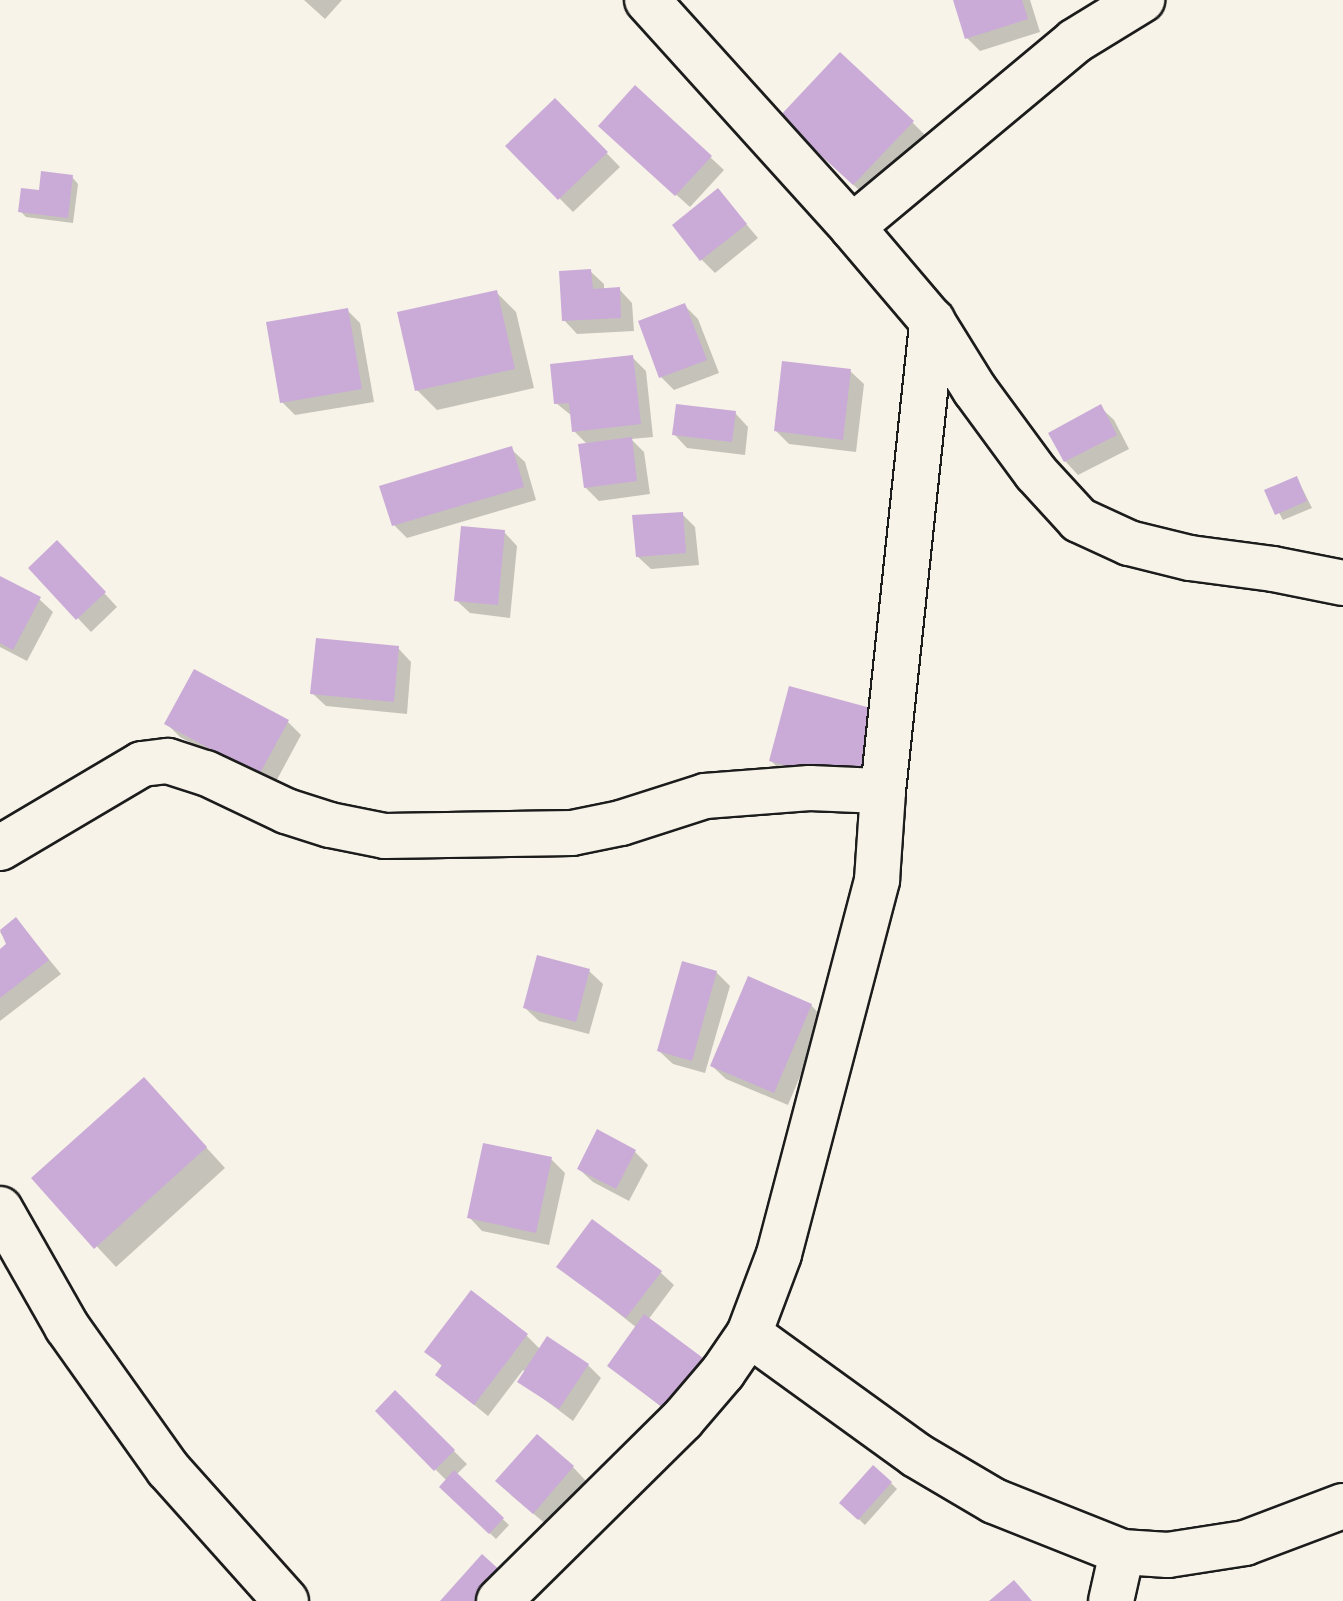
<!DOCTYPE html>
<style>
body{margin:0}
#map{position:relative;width:1343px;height:1601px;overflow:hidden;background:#f7f3e8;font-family:"Patrick Hand",sans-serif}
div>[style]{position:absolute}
.shadow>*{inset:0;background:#0003}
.building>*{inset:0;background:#caabd7}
.roads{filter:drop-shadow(2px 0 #1c1c1c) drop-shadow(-2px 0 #1c1c1c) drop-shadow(0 2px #1c1c1c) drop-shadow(0 -2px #1c1c1c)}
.minor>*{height:44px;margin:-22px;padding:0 22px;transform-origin:22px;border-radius:22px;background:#f7f3e8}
span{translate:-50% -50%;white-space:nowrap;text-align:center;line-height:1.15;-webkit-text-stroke:6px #f7f3e8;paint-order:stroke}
</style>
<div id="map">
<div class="shadow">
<i style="clip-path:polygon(304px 0,342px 0,325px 19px)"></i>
<i style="clip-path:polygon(958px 0,1030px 0,1040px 32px,980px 51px,967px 38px)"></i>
<i style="clip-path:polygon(555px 100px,620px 167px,573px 212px,508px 146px)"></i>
<i style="clip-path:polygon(912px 122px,932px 142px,874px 204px,802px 137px)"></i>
<i style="clip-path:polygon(614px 139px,710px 157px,724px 170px,690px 207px)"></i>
<i style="clip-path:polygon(72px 177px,78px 184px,73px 223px,26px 217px,20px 211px)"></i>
<i style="clip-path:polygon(718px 191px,758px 238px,715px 273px,701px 259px)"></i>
<i style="clip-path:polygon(590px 271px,604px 284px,604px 290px,619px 289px,632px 303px,634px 331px,577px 334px,564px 320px)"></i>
<i style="clip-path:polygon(496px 292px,516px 312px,534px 388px,437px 410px,417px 390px)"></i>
<i style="clip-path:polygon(684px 305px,698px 319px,719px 373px,674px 390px,661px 377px)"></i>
<i style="clip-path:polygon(347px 310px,360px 323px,374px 402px,295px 415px,282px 402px)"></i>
<i style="clip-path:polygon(632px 357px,646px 371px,653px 437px,631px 439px,644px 452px,650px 494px,599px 501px,585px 487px,588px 445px,574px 431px,572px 416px,556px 403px)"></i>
<i style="clip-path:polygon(850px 371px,864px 384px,856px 452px,789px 444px,776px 431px)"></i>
<i style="clip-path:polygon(1100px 407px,1114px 420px,1129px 449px,1078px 475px,1065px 461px)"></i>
<i style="clip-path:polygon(735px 413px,748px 427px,745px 455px,687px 448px,674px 434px)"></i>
<i style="clip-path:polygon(511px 449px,525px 462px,536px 500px,407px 538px,394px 525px)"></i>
<i style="clip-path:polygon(1297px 478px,1312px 508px,1283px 520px,1267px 491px)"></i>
<i style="clip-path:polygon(682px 514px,695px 527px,699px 565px,651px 569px,637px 556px)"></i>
<i style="clip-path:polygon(504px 532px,517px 546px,510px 618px,470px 613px,456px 600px)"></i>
<i style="clip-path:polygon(70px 556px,117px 607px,91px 632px,30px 568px)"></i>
<i style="clip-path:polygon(0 578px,39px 599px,53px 612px,27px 661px,0 647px)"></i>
<i style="clip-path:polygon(398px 648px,411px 662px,407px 714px,326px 706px,312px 693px)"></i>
<i style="clip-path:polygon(881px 712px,791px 780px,771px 761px)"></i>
<i style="clip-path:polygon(288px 722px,301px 735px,273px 787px,180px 737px,167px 724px)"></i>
<i style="clip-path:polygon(16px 919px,61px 974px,0 1021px,0 951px,9px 945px,0 932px)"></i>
<i style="clip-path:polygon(589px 971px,603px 984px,589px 1034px,539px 1021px,525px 1008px)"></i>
<i style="clip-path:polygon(716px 972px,730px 986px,705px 1073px,673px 1064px,659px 1051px)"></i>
<i style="clip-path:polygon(811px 1005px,824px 1019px,788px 1105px,726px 1079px,712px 1066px)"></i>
<i style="clip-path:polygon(163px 1100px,225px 1168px,116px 1267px,34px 1179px)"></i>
<i style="clip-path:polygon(634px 1151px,648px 1165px,629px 1201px,593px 1182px,579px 1169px)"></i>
<i style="clip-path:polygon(551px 1159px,565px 1173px,549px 1245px,482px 1231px,469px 1217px)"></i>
<i style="clip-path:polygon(559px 1266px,660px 1272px,674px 1285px,648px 1320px,664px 1409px,609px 1365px,637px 1328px)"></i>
<i style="clip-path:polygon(526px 1335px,541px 1350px,588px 1365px,601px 1378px,573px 1421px,520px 1381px,526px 1372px,523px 1370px,488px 1416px,437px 1375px,443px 1367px,427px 1352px)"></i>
<i style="clip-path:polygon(395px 1393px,467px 1464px,456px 1475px,509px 1525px,496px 1539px,441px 1487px,447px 1481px,377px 1411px)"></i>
<i style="clip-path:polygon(573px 1467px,586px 1481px,547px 1525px,511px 1495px)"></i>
<i style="clip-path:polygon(891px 1483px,897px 1489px,865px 1525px,848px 1509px)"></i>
</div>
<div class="building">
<i style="clip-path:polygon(953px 0,1022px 0,1028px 19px,965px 39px)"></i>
<i style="clip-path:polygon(840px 52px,914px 121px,853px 185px,779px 117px)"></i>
<i style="clip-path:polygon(635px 85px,712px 156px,675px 196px,598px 126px)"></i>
<i style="clip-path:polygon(555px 98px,608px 152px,558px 200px,505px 146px)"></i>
<i style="clip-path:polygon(41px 171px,73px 175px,68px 218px,18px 212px,21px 188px,39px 190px)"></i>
<i style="clip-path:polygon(718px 188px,747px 224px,700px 261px,672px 225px)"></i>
<i style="clip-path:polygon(591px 269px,593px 289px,620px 287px,621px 318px,562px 321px,559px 271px)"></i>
<i style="clip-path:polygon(497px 290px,515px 369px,415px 391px,397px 312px)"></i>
<i style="clip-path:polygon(685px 303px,707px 360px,659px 378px,638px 321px)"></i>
<i style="clip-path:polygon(348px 308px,362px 389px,280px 403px,266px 322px)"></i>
<i style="clip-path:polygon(633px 355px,641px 424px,572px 432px,569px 403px,554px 404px,550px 364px)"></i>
<i style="clip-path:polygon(782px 361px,851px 369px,843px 440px,774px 431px)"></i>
<i style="clip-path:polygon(676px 404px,736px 411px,732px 442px,672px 435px)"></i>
<i style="clip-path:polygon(1101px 404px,1117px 435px,1064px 462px,1048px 433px)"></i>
<i style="clip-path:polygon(632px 437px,637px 481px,584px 488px,578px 444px)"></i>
<i style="clip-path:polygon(512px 446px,524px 487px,392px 526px,379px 486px)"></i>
<i style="clip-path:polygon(1297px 476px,1307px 501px,1275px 515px,1264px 490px)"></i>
<i style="clip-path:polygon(683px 512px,686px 553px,636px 557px,632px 515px)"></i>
<i style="clip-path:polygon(461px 526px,505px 530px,498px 605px,454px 601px)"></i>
<i style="clip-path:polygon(57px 540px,106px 592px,76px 620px,28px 568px)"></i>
<i style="clip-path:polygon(0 576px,41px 597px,13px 650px,0 643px)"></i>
<i style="clip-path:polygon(316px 638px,399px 646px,394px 702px,310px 694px)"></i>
<i style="clip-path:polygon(194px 669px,289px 720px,259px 775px,164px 724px)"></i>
<i style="clip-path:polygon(789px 686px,882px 711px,862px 786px,769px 761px)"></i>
<i style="clip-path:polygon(16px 917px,49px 960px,0 998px,0 949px,6px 944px,0 930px)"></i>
<i style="clip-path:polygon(537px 955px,590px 969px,576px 1022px,523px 1008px)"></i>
<i style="clip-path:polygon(682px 961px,717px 971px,692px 1061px,657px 1051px)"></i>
<i style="clip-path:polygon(748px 976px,812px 1004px,774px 1093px,710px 1066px)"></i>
<i style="clip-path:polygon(144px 1077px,207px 1147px,94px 1249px,31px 1178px)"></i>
<i style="clip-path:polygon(597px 1129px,636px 1150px,616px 1189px,577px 1169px)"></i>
<i style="clip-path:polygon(483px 1143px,552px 1157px,536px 1233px,467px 1218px)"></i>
<i style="clip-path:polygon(592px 1219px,662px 1271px,626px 1318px,556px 1267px)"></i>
<i style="clip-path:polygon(471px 1290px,528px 1334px,474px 1405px,435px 1375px,442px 1365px,424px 1352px)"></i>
<i style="clip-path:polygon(644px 1314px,703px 1358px,666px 1410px,607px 1366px)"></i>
<i style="clip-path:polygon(547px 1336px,589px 1364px,559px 1409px,517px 1382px)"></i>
<i style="clip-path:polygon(395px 1390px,455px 1450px,434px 1471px,375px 1411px)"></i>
<i style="clip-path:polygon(537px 1434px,574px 1466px,533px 1514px,495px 1481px)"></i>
<i style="clip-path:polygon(873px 1465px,892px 1482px,858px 1520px,839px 1503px)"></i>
<i style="clip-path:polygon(454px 1470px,504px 1518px,489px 1534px,439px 1487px)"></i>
<i style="clip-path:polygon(482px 1554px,504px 1574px,480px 1601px,440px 1601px)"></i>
<i style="clip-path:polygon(1014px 1580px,1032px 1601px,989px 1601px)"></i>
</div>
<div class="roads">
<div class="minor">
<i style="left:647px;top:0;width:306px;rotate:47.9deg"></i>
<i style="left:852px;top:227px;width:123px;rotate:49.6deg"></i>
<i style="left:932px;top:321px;width:81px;rotate:58.1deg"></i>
<i style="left:975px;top:390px;width:103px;rotate:53.7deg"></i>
<i style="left:1036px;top:473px;width:64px;rotate:47.5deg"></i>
<i style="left:1079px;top:520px;width:55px;rotate:24.7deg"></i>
<i style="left:1129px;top:543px;width:63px;rotate:13.8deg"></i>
<i style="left:1190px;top:558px;width:84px;rotate:7.5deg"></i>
<i style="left:1273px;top:569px;width:71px;rotate:11.3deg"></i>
<i style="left:852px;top:227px;width:290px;rotate:-39.8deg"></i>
<i style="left:1075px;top:41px;width:79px;rotate:-31.5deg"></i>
<i style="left:0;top:848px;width:165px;rotate:-30.6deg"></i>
<i style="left:142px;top:764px;width:26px;rotate:-7deg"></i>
<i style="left:168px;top:761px;width:40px;rotate:18deg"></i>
<i style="left:206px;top:773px;width:89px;rotate:25.4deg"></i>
<i style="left:286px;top:811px;width:46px;rotate:17.7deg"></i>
<i style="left:330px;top:825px;width:56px;rotate:11.3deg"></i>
<i style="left:385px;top:836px;width:187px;rotate:-0.9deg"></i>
<i style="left:572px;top:833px;width:50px;rotate:-11.5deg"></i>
<i style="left:621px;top:823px;width:88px;rotate:-17.8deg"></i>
<i style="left:705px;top:796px;width:105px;rotate:-4.4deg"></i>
<i style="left:810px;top:788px;width:73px;rotate:2.4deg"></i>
<i style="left:0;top:1209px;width:136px;rotate:60.4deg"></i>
<i style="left:67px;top:1327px;width:174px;rotate:54.6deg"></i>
<i style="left:168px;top:1469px;width:177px;rotate:48.2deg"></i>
<i style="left:749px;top:1334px;width:206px;rotate:35.9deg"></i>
<i style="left:916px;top:1455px;width:91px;rotate:30.5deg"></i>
<i style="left:994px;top:1501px;width:138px;rotate:21.7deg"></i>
<i style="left:1122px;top:1552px;width:46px;rotate:3.7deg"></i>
<i style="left:1168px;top:1555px;width:78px;rotate:-8.9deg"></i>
<i style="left:1245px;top:1543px;width:105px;rotate:-20.7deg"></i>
<i style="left:499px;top:1601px;width:257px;rotate:-44.7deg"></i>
<i style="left:682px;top:1420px;width:63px;rotate:-49.5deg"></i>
<i style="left:723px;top:1372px;width:46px;rotate:-55.6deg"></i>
<i style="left:749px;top:1334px;width:85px;rotate:-69.4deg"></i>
<i style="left:779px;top:1254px;width:387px;rotate:-75.3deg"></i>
<i style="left:877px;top:880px;width:89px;rotate:-86.1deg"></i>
<i style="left:883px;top:791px;width:473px;rotate:-84deg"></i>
<i style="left:1111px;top:1601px;width:50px;rotate:-77.3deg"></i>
</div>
</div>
</div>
